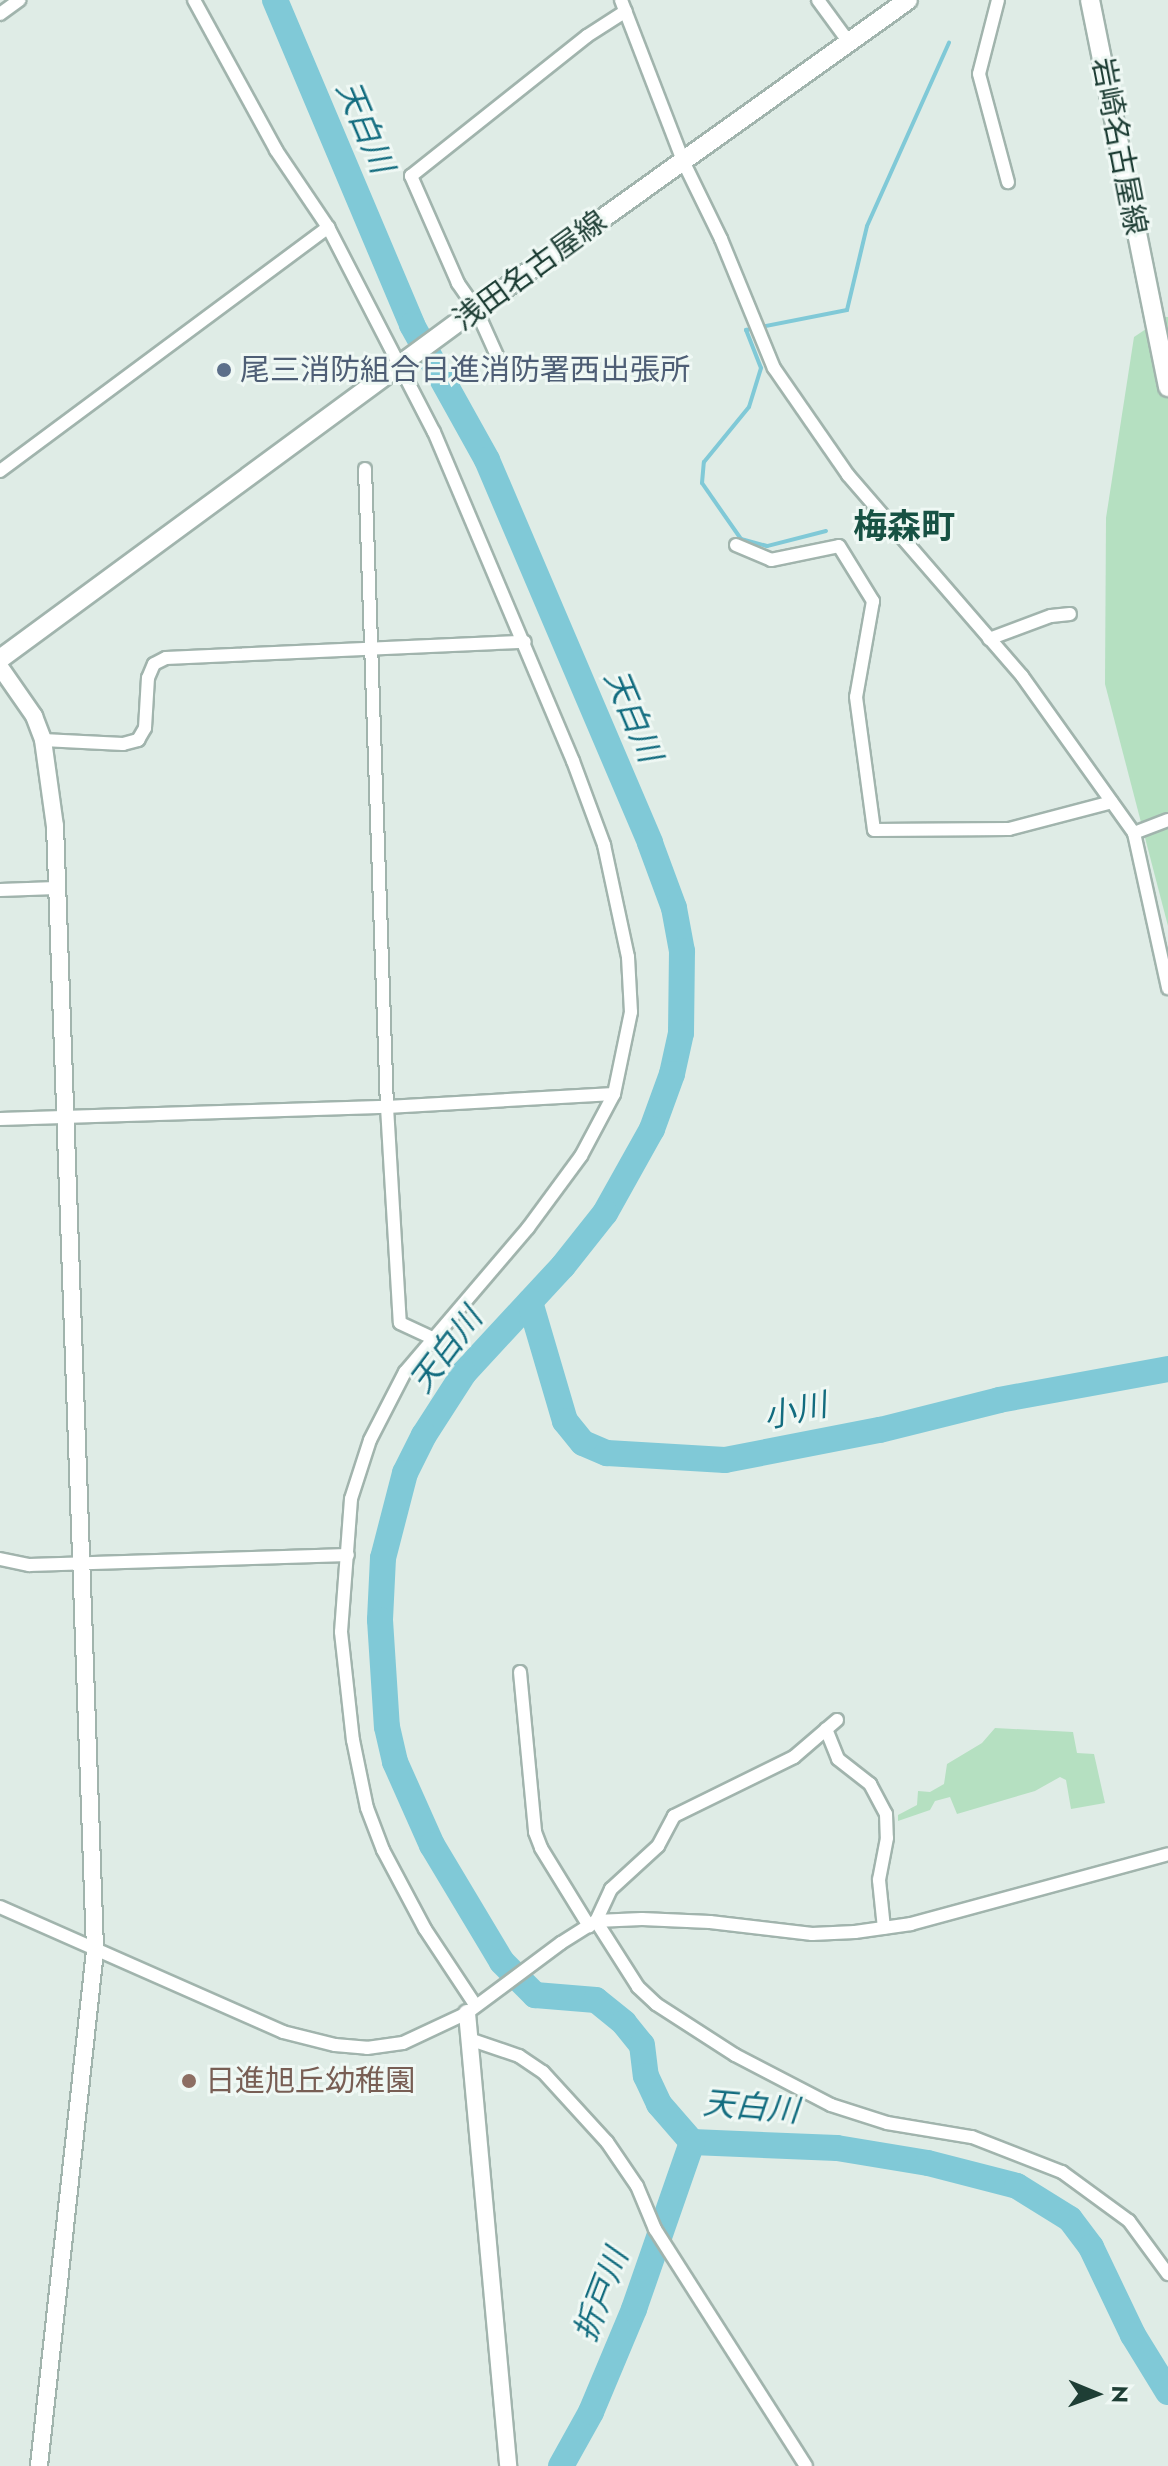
<!DOCTYPE html>
<meta charset="utf-8">
<style>
body{margin:0}
#map{position:relative;width:1168px;height:2466px;overflow:hidden;background:#dfece6;font-family:Jost,"Noto Sans JP",sans-serif}
div>[style]{position:absolute}
.green>*{inset:0;background:#b5e0c1}
.stream>*{height:4px;margin:-2px;padding:0 2px;transform-origin:2px;border-radius:2px;background:#80c9d7}
.river>*{height:26px;margin:-13px;padding:0 13px;transform-origin:13px;border-radius:13px;background:#80c9d7}
.roads{filter:drop-shadow(2px 0 #a1b4ad) drop-shadow(-2px 0 #a1b4ad) drop-shadow(0 2px #a1b4ad) drop-shadow(0 -2px #a1b4ad)}
.minor>*{height:12px;margin:-6px;padding:0 6px;transform-origin:6px;border-radius:6px;background:#fff}
.tertiary>*{height:16px;margin:-8px;padding:0 8px;transform-origin:8px;border-radius:8px;background:#fff}
.secondary>*{height:18px;margin:-9px;padding:0 9px;transform-origin:9px;border-radius:9px;background:#fff}
.dots>*{width:22px;height:22px;translate:-50% -50%;box-sizing:border-box;border:4px solid #eff8f4;border-radius:50%}
span{translate:-50% -50%;white-space:nowrap;text-align:center;line-height:1.15;-webkit-text-stroke:6px #eff8f4;paint-order:stroke}
.street-label{font-size:30px;color:#1e3e35}
.service-label{font-size:30px;color:#4e5e75}
.left{translate:0 -50%;text-align:left}
.education-label{font-size:30px;color:#785e54}
.water-label{font-size:32px;color:#126c7f;font-style:italic}
.quarter-label{font-size:34px;color:#185244;font-weight:700}
.north{position:absolute;left:1056px;top:2354px;width:80px;height:80px;-webkit-text-stroke:6px #eff8f4;paint-order:stroke;rotate:91deg;font-size:22px;font-weight:700;line-height:32px;text-align:center;color:#1e3e35}
.north::after{content:'';display:block;margin:auto;width:28px;height:36px;background:#1e3e35;clip-path:polygon(50% 0,100% 100%,50% 72%,0 100%)}
</style>
<div id="map">
<div class="green">
<i style="clip-path:polygon(1164px 317px,1168px 317px,1168px 926px,1105px 684px,1106px 518px,1134px 337px)"></i>
<i style="clip-path:polygon(995px 1728px,1073px 1732px,1077px 1753px,1094px 1754px,1105px 1803px,1071px 1809px,1066px 1780px,1060px 1777px,1035px 1791px,957px 1814px,950px 1797px,935px 1801px,930px 1810px,898px 1821px,898px 1815px,917px 1805px,918px 1791px,930px 1792px,944px 1784px,947px 1764px,982px 1743px)"></i>
</div>
<div class="stream">
<i style="left:826px;top:531px;width:61px;rotate:165.7deg"></i>
<i style="left:767px;top:546px;width:27px;rotate:-165deg"></i>
<i style="left:741px;top:539px;width:68px;rotate:-124.9deg"></i>
<i style="left:702px;top:483px;width:21px;rotate:-85deg"></i>
<i style="left:704px;top:462px;width:71px;rotate:-50.7deg"></i>
<i style="left:749px;top:407px;width:41px;rotate:-72.9deg"></i>
<i style="left:761px;top:368px;width:41px;rotate:-111.5deg"></i>
<i style="left:746px;top:330px;width:103px;rotate:-11.2deg"></i>
<i style="left:847px;top:310px;width:86px;rotate:-76.6deg"></i>
<i style="left:867px;top:226px;width:201px;rotate:-65.9deg"></i>
<i style="left:1165px;top:2387px;width:3px;rotate:-18deg"></i>
</div>
<div class="river">
<i style="left:275px;top:0;width:353px;rotate:67.1deg"></i>
<i style="left:412px;top:325px;width:154px;rotate:60.9deg"></i>
<i style="left:487px;top:460px;width:416px;rotate:66.9deg"></i>
<i style="left:650px;top:843px;width:69px;rotate:69.7deg"></i>
<i style="left:674px;top:908px;width:44px;rotate:79.5deg"></i>
<i style="left:682px;top:951px;width:82px;rotate:90.7deg"></i>
<i style="left:681px;top:1033px;width:42px;rotate:102.4deg"></i>
<i style="left:672px;top:1074px;width:59px;rotate:110deg"></i>
<i style="left:652px;top:1129px;width:96px;rotate:119.2deg"></i>
<i style="left:605px;top:1213px;width:68px;rotate:128.4deg"></i>
<i style="left:563px;top:1266px;width:146px;rotate:132.8deg"></i>
<i style="left:464px;top:1373px;width:74px;rotate:122.8deg"></i>
<i style="left:424px;top:1435px;width:42px;rotate:116.6deg"></i>
<i style="left:405px;top:1473px;width:88px;rotate:104.5deg"></i>
<i style="left:383px;top:1558px;width:62px;rotate:92.8deg"></i>
<i style="left:380px;top:1620px;width:107px;rotate:86.3deg"></i>
<i style="left:387px;top:1727px;width:36px;rotate:77deg"></i>
<i style="left:395px;top:1762px;width:91px;rotate:66deg"></i>
<i style="left:432px;top:1845px;width:136px;rotate:59.1deg"></i>
<i style="left:502px;top:1962px;width:47px;rotate:45deg"></i>
<i style="left:535px;top:1995px;width:61px;rotate:4.7deg"></i>
<i style="left:596px;top:2000px;width:36px;rotate:39deg"></i>
<i style="left:624px;top:2023px;width:28px;rotate:51deg"></i>
<i style="left:642px;top:2045px;width:31px;rotate:83deg"></i>
<i style="left:646px;top:2076px;width:31px;rotate:65deg"></i>
<i style="left:659px;top:2104px;width:50px;rotate:49deg"></i>
<i style="left:692px;top:2142px;width:145px;rotate:2.4deg"></i>
<i style="left:837px;top:2148px;width:92px;rotate:9.4deg"></i>
<i style="left:928px;top:2163px;width:92px;rotate:14.5deg"></i>
<i style="left:1017px;top:2186px;width:62px;rotate:31.9deg"></i>
<i style="left:1070px;top:2219px;width:35px;rotate:53deg"></i>
<i style="left:1091px;top:2247px;width:98px;rotate:64.5deg"></i>
<i style="left:1133px;top:2335px;width:67px;rotate:58.4deg"></i>
<i style="left:530px;top:1302px;width:124px;rotate:73.6deg"></i>
<i style="left:565px;top:1421px;width:28px;rotate:51deg"></i>
<i style="left:583px;top:1443px;width:26px;rotate:23deg"></i>
<i style="left:607px;top:1453px;width:118px;rotate:3.4deg"></i>
<i style="left:725px;top:1460px;width:158px;rotate:-11deg"></i>
<i style="left:880px;top:1430px;width:123px;rotate:-14.1deg"></i>
<i style="left:999px;top:1400px;width:172px;rotate:-10.4deg"></i>
<i style="left:561px;top:2466px;width:62px;rotate:-60.9deg"></i>
<i style="left:591px;top:2412px;width:112px;rotate:-67.3deg"></i>
<i style="left:634px;top:2309px;width:177px;rotate:-70.8deg"></i>
</div>
<div class="roads">
<div class="minor">
<i style="left:194px;top:0;width:171px;rotate:61.3deg"></i>
<i style="left:276px;top:150px;width:93px;rotate:56deg"></i>
<i style="left:328px;top:227px;width:231px;rotate:62.7deg"></i>
<i style="left:434px;top:432px;width:357px;rotate:67.1deg"></i>
<i style="left:573px;top:761px;width:90px;rotate:69.7deg"></i>
<i style="left:604px;top:845px;width:115px;rotate:77.9deg"></i>
<i style="left:628px;top:957px;width:55px;rotate:86.9deg"></i>
<i style="left:631px;top:1012px;width:84px;rotate:101.7deg"></i>
<i style="left:614px;top:1094px;width:70px;rotate:118deg"></i>
<i style="left:581px;top:1156px;width:89px;rotate:126.4deg"></i>
<i style="left:528px;top:1228px;width:189px;rotate:130.5deg"></i>
<i style="left:405px;top:1372px;width:76px;rotate:117.2deg"></i>
<i style="left:370px;top:1440px;width:62px;rotate:107.9deg"></i>
<i style="left:351px;top:1499px;width:133px;rotate:94.3deg"></i>
<i style="left:341px;top:1632px;width:109px;rotate:83.7deg"></i>
<i style="left:353px;top:1740px;width:69px;rotate:78.4deg"></i>
<i style="left:367px;top:1808px;width:45px;rotate:69.1deg"></i>
<i style="left:383px;top:1850px;width:89px;rotate:62deg"></i>
<i style="left:425px;top:1929px;width:92px;rotate:56.5deg"></i>
<i style="left:621px;top:0;width:173px;rotate:68.9deg"></i>
<i style="left:683px;top:161px;width:87px;rotate:64deg"></i>
<i style="left:721px;top:239px;width:139px;rotate:67.7deg"></i>
<i style="left:774px;top:368px;width:130px;rotate:55.3deg"></i>
<i style="left:848px;top:475px;width:266px;rotate:49.1deg"></i>
<i style="left:1022px;top:676px;width:193px;rotate:54.5deg"></i>
<i style="left:1134px;top:833px;width:159px;rotate:77.6deg"></i>
<i style="left:818px;top:0;width:51px;rotate:53.8deg"></i>
<i style="left:998px;top:0;width:76px;rotate:104.4deg"></i>
<i style="left:979px;top:74px;width:112px;rotate:75deg"></i>
<i style="left:0;top:14px;width:24px;rotate:-36deg"></i>
<i style="left:498px;top:358px;width:54px;rotate:-114.2deg"></i>
<i style="left:476px;top:309px;width:32px;rotate:-125deg"></i>
<i style="left:458px;top:283px;width:117px;rotate:-113.7deg"></i>
<i style="left:411px;top:176px;width:225px;rotate:-38.5deg"></i>
<i style="left:587px;top:36px;width:46px;rotate:-32.7deg"></i>
<i style="left:365px;top:469px;width:638px;rotate:88.03deg"></i>
<i style="left:387px;top:1107px;width:216px;rotate:86.6deg"></i>
<i style="left:400px;top:1323px;width:35px;rotate:25deg"></i>
<i style="left:0;top:471px;width:409px;rotate:-36.6deg"></i>
<i style="left:736px;top:545px;width:38px;rotate:23deg"></i>
<i style="left:771px;top:560px;width:69px;rotate:-11.6deg"></i>
<i style="left:839px;top:546px;width:65px;rotate:58.3deg"></i>
<i style="left:873px;top:601px;width:97px;rotate:100deg"></i>
<i style="left:856px;top:697px;width:134px;rotate:82.3deg"></i>
<i style="left:874px;top:830px;width:135px;rotate:-0.4deg"></i>
<i style="left:1009px;top:829px;width:106px;rotate:-14.7deg"></i>
<i style="left:989px;top:639px;width:66px;rotate:-20.4deg"></i>
<i style="left:1051px;top:616px;width:19px;rotate:-6deg"></i>
<i style="left:43px;top:740px;width:80px;rotate:2.9deg"></i>
<i style="left:123px;top:744px;width:16px;rotate:-15deg"></i>
<i style="left:138px;top:740px;width:14px;rotate:-60deg"></i>
<i style="left:145px;top:728px;width:50px;rotate:-86.6deg"></i>
<i style="left:148px;top:678px;width:15px;rotate:-67deg"></i>
<i style="left:154px;top:664px;width:13px;rotate:-27deg"></i>
<i style="left:166px;top:658px;width:359px;rotate:-2.6deg"></i>
<i style="left:1134px;top:833px;width:36px;rotate:-21deg"></i>
<i style="left:0;top:890px;width:56px;rotate:-2deg"></i>
<i style="left:0;top:1119px;width:387px;rotate:-1.8deg"></i>
<i style="left:387px;top:1107px;width:227px;rotate:-3.3deg"></i>
<i style="left:0;top:1559px;width:30px;rotate:12deg"></i>
<i style="left:29px;top:1565px;width:319px;rotate:-1.8deg"></i>
<i style="left:520px;top:1672px;width:161px;rotate:84.6deg"></i>
<i style="left:535px;top:1832px;width:17px;rotate:69deg"></i>
<i style="left:541px;top:1848px;width:92px;rotate:58.4deg"></i>
<i style="left:837px;top:1720px;width:57px;rotate:139.3deg"></i>
<i style="left:794px;top:1757px;width:134px;rotate:153.8deg"></i>
<i style="left:674px;top:1816px;width:34px;rotate:118deg"></i>
<i style="left:658px;top:1846px;width:64px;rotate:137.5deg"></i>
<i style="left:611px;top:1889px;width:35px;rotate:115deg"></i>
<i style="left:596px;top:1921px;width:78px;rotate:57.5deg"></i>
<i style="left:638px;top:1987px;width:25px;rotate:43deg"></i>
<i style="left:656px;top:2004px;width:94px;rotate:32.8deg"></i>
<i style="left:735px;top:2055px;width:108px;rotate:27.5deg"></i>
<i style="left:831px;top:2105px;width:59px;rotate:17.8deg"></i>
<i style="left:887px;top:2123px;width:86px;rotate:9.4deg"></i>
<i style="left:972px;top:2137px;width:97px;rotate:21.3deg"></i>
<i style="left:1062px;top:2172px;width:83px;rotate:36.2deg"></i>
<i style="left:1129px;top:2221px;width:66px;rotate:53.7deg"></i>
<i style="left:826px;top:1729px;width:32px;rotate:68deg"></i>
<i style="left:838px;top:1759px;width:41px;rotate:38deg"></i>
<i style="left:870px;top:1784px;width:34px;rotate:62deg"></i>
<i style="left:886px;top:1814px;width:24px;rotate:88deg"></i>
<i style="left:887px;top:1838px;width:43px;rotate:100.8deg"></i>
<i style="left:879px;top:1880px;width:48px;rotate:84.1deg"></i>
<i style="left:0;top:1907px;width:309px;rotate:23.8deg"></i>
<i style="left:283px;top:2032px;width:54px;rotate:14deg"></i>
<i style="left:335px;top:2045px;width:32px;rotate:5deg"></i>
<i style="left:367px;top:2048px;width:36px;rotate:-8deg"></i>
<i style="left:403px;top:2043px;width:71px;rotate:-25.1deg"></i>
<i style="left:467px;top:2013px;width:117px;rotate:-36.7deg"></i>
<i style="left:561px;top:1943px;width:41px;rotate:-32.2deg"></i>
<i style="left:596px;top:1921px;width:46px;rotate:-2.5deg"></i>
<i style="left:642px;top:1919px;width:68px;rotate:2.5deg"></i>
<i style="left:710px;top:1922px;width:103px;rotate:6.7deg"></i>
<i style="left:812px;top:1934px;width:43px;rotate:-2.7deg"></i>
<i style="left:855px;top:1932px;width:57px;rotate:-8.1deg"></i>
<i style="left:911px;top:1924px;width:266px;rotate:-15.2deg"></i>
<i style="left:472px;top:2040px;width:50px;rotate:18.8deg"></i>
<i style="left:519px;top:2056px;width:29px;rotate:34deg"></i>
<i style="left:543px;top:2072px;width:95px;rotate:47.6deg"></i>
<i style="left:607px;top:2142px;width:53px;rotate:55.7deg"></i>
<i style="left:637px;top:2186px;width:47px;rotate:67.3deg"></i>
<i style="left:655px;top:2229px;width:281px;rotate:57.5deg"></i>
</div>
<div class="tertiary">
<i style="left:0;top:667px;width:60px;rotate:55.2deg"></i>
<i style="left:34px;top:716px;width:26px;rotate:69deg"></i>
<i style="left:43px;top:740px;width:87px;rotate:82.1deg"></i>
<i style="left:55px;top:826px;width:1126px;rotate:87.96deg"></i>
<i style="left:95px;top:1951px;width:518px;rotate:96.21deg"></i>
<i style="left:467px;top:2013px;width:455px;rotate:84.8deg"></i>
</div>
<div class="secondary">
<i style="left:1090px;top:0;width:395px;rotate:78.6deg"></i>
<i style="left:0;top:659px;width:591px;rotate:-36.33deg"></i>
<i style="left:476px;top:309px;width:531px;rotate:-35.58deg"></i>
</div>
</div>
<div class="dots">
<i style="left:224px;top:370px;background:#5c6f8a"></i>
<i style="left:189px;top:2081px;background:#8d6e63"></i>
</div>
<div class="street-label">
<span style="left:1119px;top:146px;rotate:79deg">岩崎名古屋線</span>
<span style="left:530px;top:271px;rotate:-36deg">浅田名古屋線</span>
</div>
<div class="service-label">
<span class="left" style="left:240px;top:370px">尾三消防組合日進消防署西出張所</span>
</div>
<div class="education-label">
<span class="left" style="left:205px;top:2081px">日進旭丘幼稚園</span>
</div>
<div class="water-label">
<span style="left:365px;top:127px;rotate:67deg">天白川</span>
<span style="left:633px;top:716px;rotate:67deg">天白川</span>
<span style="left:446px;top:1350px;rotate:-53deg">天白川</span>
<span style="left:795px;top:1411px;rotate:-12deg">小川</span>
<span style="left:751px;top:2107px;rotate:5deg">天白川</span>
<span style="left:601px;top:2295px;rotate:-69deg">折戸川</span>
</div>
<div class="quarter-label">
<span style="left:904px;top:527px">梅森町</span>
</div>
<div class="north">N</div>
</div>
